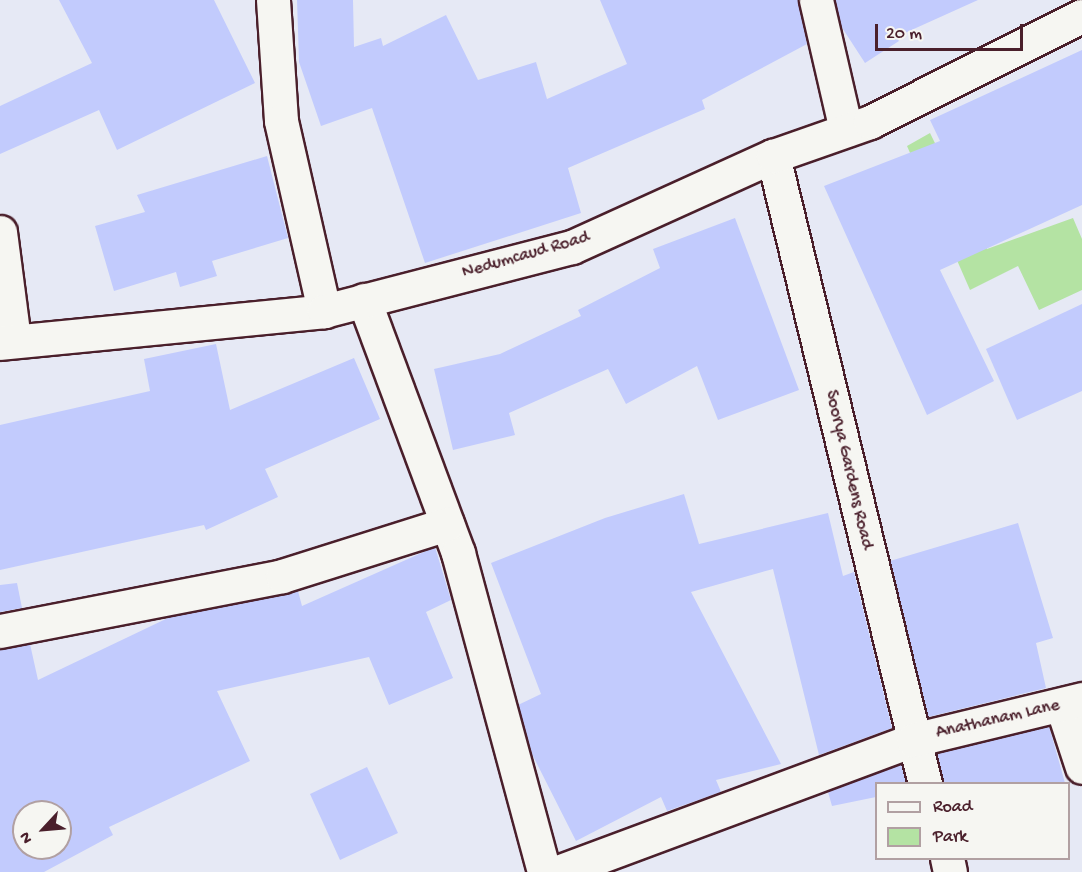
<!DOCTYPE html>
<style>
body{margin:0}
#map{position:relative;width:1082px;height:872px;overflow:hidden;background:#e6e9f5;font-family:"Gochi Hand",sans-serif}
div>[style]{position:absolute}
.green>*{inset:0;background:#b4e3a3}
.building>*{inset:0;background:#c2cbfd}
.roads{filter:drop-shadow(2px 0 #4a1f2b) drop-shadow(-2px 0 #4a1f2b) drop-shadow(0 2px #4a1f2b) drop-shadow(0 -2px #4a1f2b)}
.street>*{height:33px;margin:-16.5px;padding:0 16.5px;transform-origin:16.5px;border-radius:16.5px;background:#f6f6f2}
.secondary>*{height:33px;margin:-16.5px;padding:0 16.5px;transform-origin:16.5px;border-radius:16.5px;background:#f6f6f2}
span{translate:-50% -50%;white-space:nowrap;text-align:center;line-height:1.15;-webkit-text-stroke:4.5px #f6f6f2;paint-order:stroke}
.street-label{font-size:18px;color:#4a1f2b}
.legend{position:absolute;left:875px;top:782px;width:195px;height:78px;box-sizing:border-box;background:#f6f6f2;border:2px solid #b1a0a2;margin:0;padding:8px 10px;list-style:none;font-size:18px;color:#4a1f2b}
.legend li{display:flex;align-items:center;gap:12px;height:30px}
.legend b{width:30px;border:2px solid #b1a0a2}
.north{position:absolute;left:12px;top:800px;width:60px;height:60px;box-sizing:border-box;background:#f6f6f2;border:2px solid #b1a0a2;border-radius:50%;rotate:244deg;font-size:16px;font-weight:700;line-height:24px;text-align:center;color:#4a1f2b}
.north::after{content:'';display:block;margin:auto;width:21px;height:27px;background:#4a1f2b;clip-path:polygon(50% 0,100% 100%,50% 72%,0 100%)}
.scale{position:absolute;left:875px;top:24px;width:148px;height:27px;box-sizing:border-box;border:3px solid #4a1f2b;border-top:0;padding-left:8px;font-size:18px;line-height:21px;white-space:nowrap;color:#4a1f2b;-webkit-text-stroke:4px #f6f6f2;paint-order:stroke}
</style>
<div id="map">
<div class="green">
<i style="clip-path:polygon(930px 133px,987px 249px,1073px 218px,1082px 239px,1082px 290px,1039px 310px,1018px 266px,970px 290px,907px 146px)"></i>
</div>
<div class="building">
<i style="clip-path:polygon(59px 0,214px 0,255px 83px,117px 150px,99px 110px,0 154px,0 106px,92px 63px)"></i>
<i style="clip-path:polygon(297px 0,353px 0,354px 47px,381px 38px,383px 46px,446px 15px,478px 80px,536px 62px,547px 99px,627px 64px,600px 0,798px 0,807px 44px,702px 100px,705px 109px,568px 168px,581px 213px,425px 263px,372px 108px,321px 126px,299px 62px)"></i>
<i style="clip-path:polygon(835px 0,978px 0,896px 37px,899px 41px,865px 63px,841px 26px)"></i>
<i style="clip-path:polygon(1082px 50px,1082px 205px,940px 270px,994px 381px,927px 415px,824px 186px,940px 141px,930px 120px)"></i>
<i style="clip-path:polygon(267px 156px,288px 238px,212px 261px,217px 276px,180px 287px,176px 272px,114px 291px,95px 226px,145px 212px,137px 195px)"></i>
<i style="clip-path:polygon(735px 218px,799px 390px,718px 420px,697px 366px,626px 404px,608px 369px,509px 413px,515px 435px,453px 450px,434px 369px,500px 354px,581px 316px,578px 310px,660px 268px,653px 249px)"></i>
<i style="clip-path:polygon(1082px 304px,1082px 391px,1017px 420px,986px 349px)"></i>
<i style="clip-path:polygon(216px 344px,230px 410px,354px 358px,380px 419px,265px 469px,278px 497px,206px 530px,204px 525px,0 570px,0 425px,150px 391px,144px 359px)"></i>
<i style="clip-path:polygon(684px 494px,699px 544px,828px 513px,843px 576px,854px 572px,892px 728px,819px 755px,773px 569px,691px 592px,781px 764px,716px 780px,721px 792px,667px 811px,661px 797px,576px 841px,532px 754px,518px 705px,541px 694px,491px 563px,605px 518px)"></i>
<i style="clip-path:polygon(1018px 523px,1053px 638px,1036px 643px,1046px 688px,928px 717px,890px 561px)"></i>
<i style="clip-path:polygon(evenodd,435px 547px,451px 600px,426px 612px,453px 678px,389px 705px,369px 657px,217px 691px,250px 761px,109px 827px,113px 835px,44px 872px,0 872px,0 649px,30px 644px,38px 680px,170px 617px,298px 591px,302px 606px,435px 547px,24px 812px,60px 812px,60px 848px,24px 848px,24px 812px)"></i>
<i style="clip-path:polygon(17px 583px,22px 608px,0 612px,0 585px)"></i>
<i style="clip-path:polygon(1049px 726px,1065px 783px,943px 783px,937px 753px)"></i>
<i style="clip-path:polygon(901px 764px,906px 783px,876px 783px,876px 797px,832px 806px,828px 792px)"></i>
<i style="clip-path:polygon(367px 767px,398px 833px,340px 860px,310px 794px)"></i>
</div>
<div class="roads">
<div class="street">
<i style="left:273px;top:0;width:121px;rotate:86.2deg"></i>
<i style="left:281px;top:121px;width:195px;rotate:77.2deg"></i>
<i style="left:816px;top:0;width:133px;rotate:77deg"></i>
<i style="left:773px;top:156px;width:646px;rotate:76.39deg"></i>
<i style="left:0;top:232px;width:109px;rotate:82.6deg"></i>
<i style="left:364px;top:300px;width:270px;rotate:69.6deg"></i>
<i style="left:458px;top:553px;width:330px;rotate:74.9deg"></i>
<i style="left:0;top:631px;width:287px;rotate:-11deg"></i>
<i style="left:282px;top:576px;width:173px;rotate:-17.5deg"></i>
<i style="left:1062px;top:706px;width:64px;rotate:71.8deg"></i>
<i style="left:947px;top:858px;width:14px;rotate:78deg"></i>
<i style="left:558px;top:872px;width:379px;rotate:-20.4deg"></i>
<i style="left:913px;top:740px;width:174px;rotate:-13.6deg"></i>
</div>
<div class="secondary">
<i style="left:0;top:343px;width:326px;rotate:-5.6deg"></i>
<i style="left:324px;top:311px;width:256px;rotate:-14.5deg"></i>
<i style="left:572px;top:247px;width:221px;rotate:-24.4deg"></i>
<i style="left:773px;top:156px;width:103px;rotate:-19.3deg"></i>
<i style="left:870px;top:122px;width:237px;rotate:-26.6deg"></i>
</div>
</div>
<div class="street-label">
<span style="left:526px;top:256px;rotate:-16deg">Nedumcaud Road</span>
<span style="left:848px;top:470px;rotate:77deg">Soorya Gardens Road</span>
<span style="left:998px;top:720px;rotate:-13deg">Anathanam Lane</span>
</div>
<ul class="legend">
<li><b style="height:8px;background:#f6f6f2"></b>Road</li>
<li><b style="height:16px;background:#b4e3a3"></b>Park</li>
</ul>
<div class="north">N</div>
<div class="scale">20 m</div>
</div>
